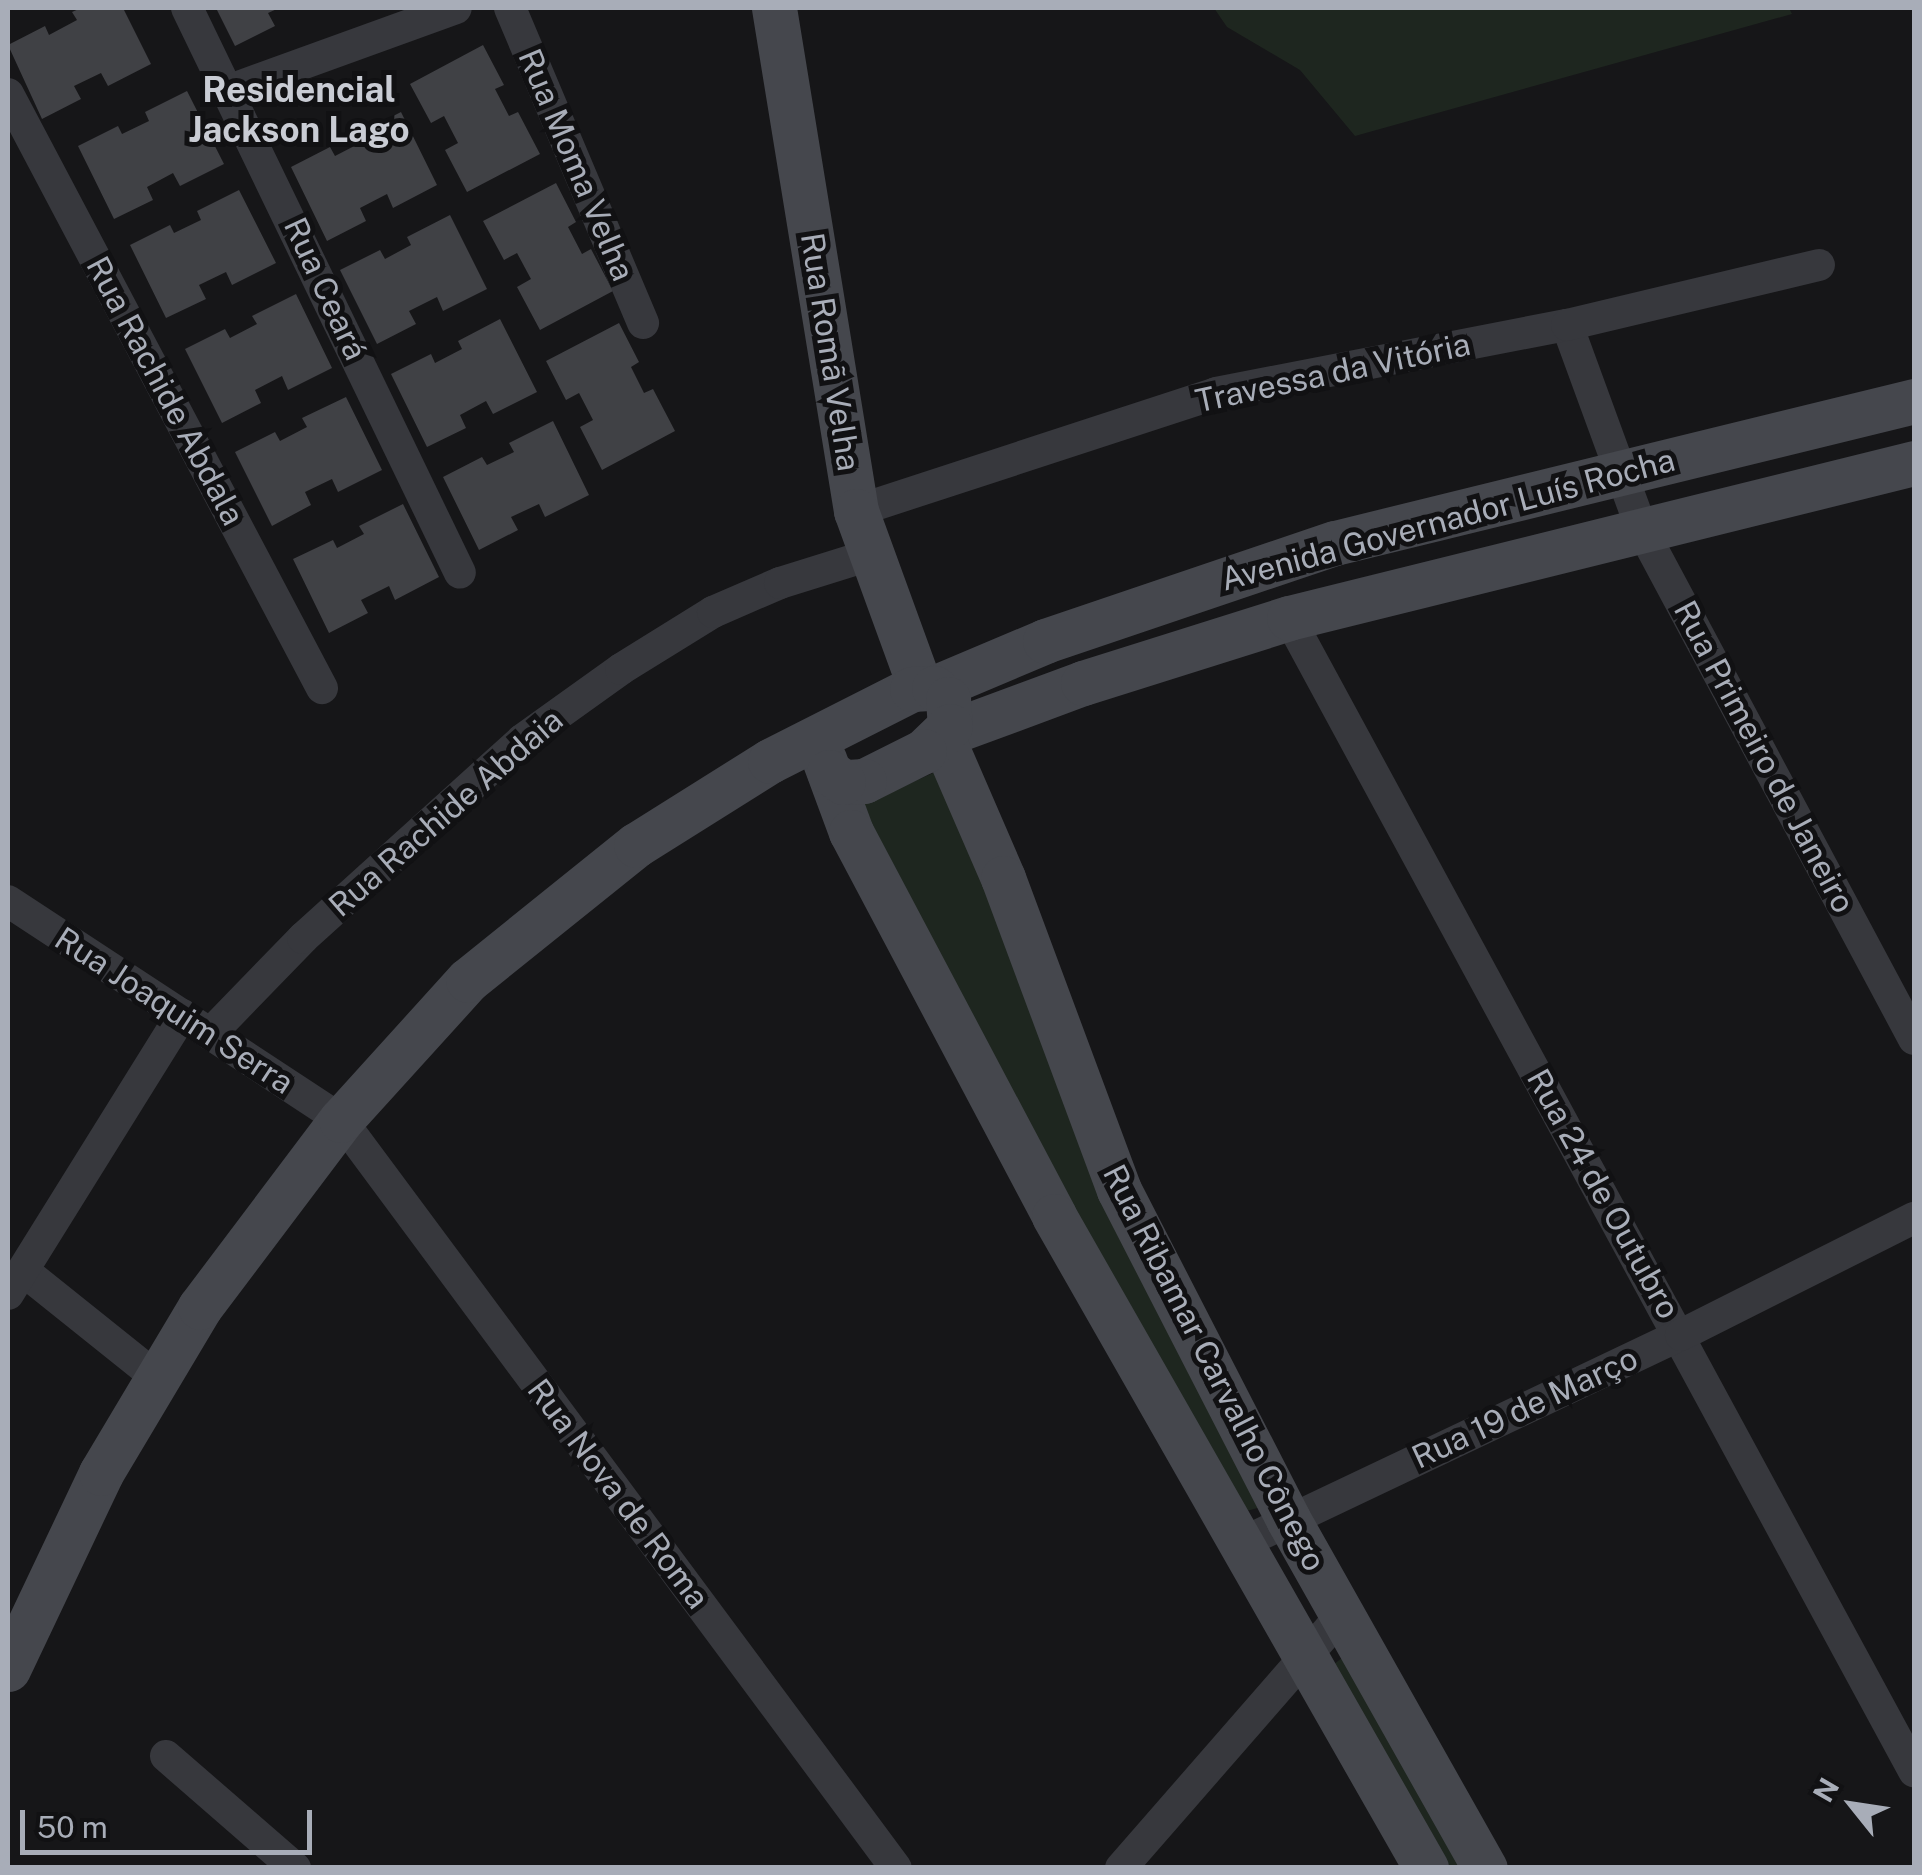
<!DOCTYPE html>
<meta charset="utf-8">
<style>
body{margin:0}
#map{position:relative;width:1922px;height:1875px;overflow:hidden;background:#161618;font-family:"Public Sans",sans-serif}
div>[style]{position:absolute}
.green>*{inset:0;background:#1e261f}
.building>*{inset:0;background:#404145}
.street>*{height:32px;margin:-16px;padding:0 16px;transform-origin:16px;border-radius:16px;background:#37383d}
.secondary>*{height:45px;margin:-22.5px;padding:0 22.5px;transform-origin:22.5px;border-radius:22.5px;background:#45474d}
span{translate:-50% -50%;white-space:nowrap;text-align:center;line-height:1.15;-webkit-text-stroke:10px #111113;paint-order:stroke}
.street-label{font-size:32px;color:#a8adb8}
.neighbourhood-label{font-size:35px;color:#c9ccd4;font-weight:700}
.frame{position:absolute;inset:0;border:10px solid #a8adb8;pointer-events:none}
.north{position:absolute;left:1802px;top:1755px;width:100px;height:100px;-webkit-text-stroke:8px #111113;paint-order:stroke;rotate:300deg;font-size:28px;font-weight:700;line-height:40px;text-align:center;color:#a8adb8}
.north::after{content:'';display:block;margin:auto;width:35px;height:45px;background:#a8adb8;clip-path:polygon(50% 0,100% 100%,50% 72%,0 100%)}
.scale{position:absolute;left:20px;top:1810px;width:292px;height:45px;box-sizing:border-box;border:5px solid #a8adb8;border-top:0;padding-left:12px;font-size:30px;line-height:35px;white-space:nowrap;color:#a8adb8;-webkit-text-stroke:8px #111113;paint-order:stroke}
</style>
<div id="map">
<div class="green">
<i style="clip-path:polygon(1214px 8px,1789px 8px,1792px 14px,1355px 136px,1300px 70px,1227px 27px)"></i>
<i style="clip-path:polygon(944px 768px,1261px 1507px,1243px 1512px,851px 810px)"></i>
<i style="clip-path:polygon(1350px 1652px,1473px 1867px,1443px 1867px,1330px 1667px)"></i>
</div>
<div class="building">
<i style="clip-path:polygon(81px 8px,123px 8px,151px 64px,108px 86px,101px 73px,74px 86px,81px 99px,42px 119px,8px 45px,45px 26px,49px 35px,77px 20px,72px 12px)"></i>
<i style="clip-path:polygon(216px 8px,279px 8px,268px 13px,275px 26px,235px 46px)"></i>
<i style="clip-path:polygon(483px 45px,504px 85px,495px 89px,509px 116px,518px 112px,540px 154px,467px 192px,445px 150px,458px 143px,444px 116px,431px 123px,410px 84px)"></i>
<i style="clip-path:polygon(187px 91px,224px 164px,180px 186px,173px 173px,147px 187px,153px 200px,114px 219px,78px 146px,118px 126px,122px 134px,149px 121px,145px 112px)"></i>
<i style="clip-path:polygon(401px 112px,437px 185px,393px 208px,387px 194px,360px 208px,366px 221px,327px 241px,291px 167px,330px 147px,335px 156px,362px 142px,358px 134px)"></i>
<i style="clip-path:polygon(556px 183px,576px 222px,568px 227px,582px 254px,591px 249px,613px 291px,540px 330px,517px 287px,531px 279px,517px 253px,504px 260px,483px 221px)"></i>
<i style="clip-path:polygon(239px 190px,276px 263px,232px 285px,226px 272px,199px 285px,206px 299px,166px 318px,130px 245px,170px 225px,174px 233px,201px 220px,197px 211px)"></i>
<i style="clip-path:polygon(450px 215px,487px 289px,443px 311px,437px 297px,409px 311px,416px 324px,377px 344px,340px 270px,380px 250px,385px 259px,411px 245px,407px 237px)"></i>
<i style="clip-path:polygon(296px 294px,332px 368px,288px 390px,282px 376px,255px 390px,261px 403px,222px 423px,185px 349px,225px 329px,230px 338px,257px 324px,252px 316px)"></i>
<i style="clip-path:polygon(500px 319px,537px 392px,493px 414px,486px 401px,460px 415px,466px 428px,427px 447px,391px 374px,431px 354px,435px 363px,462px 349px,458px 341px)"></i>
<i style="clip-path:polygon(619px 323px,639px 362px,631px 367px,644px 393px,653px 389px,675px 431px,602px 470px,580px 427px,593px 420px,579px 393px,566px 400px,546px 361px)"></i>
<i style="clip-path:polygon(346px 397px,382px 470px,338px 492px,332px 479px,305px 492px,311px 505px,272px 526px,235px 452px,275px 432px,280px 441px,307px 427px,302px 418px)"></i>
<i style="clip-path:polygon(553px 421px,589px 495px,545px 517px,539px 504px,511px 517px,518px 530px,479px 550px,443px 477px,482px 457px,487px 465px,514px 452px,509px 443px)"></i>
<i style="clip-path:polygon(403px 504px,439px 577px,395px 600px,389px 586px,361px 600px,368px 613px,329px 633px,293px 559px,333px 540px,337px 548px,364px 534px,359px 526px)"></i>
</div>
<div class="street">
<i style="left:187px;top:8px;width:627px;rotate:64.21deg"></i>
<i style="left:510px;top:8px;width:342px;rotate:67.1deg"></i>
<i style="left:230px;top:90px;width:240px;rotate:-19.9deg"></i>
<i style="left:8px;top:94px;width:672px;rotate:62.14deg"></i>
<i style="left:1567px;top:325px;width:218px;rotate:69.9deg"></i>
<i style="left:1642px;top:530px;width:577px;rotate:61.88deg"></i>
<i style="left:856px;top:511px;width:379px;rotate:-18.1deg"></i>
<i style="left:1216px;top:393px;width:358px;rotate:-11deg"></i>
<i style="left:1567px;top:325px;width:259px;rotate:-13.4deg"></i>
<i style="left:1289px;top:618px;width:1312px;rotate:61.54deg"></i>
<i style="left:8px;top:901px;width:399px;rotate:33.3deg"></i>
<i style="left:341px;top:1120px;width:931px;rotate:53.43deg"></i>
<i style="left:210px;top:1034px;width:134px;rotate:-45.9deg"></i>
<i style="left:303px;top:938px;width:295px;rotate:-42.1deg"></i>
<i style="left:522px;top:740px;width:122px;rotate:-35.6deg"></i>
<i style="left:621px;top:669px;width:108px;rotate:-31.8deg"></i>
<i style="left:713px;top:612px;width:73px;rotate:-23.4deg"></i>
<i style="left:780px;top:583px;width:94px;rotate:-17.3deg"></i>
<i style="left:25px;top:1272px;width:166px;rotate:38.7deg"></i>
<i style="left:8px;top:1294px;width:329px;rotate:-58.1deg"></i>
<i style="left:1242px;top:1543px;width:486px;rotate:-25.4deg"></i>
<i style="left:1681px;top:1335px;width:261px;rotate:-26.7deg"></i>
<i style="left:166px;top:1756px;width:171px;rotate:41deg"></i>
<i style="left:1121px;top:1868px;width:336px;rotate:-48.9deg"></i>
</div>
<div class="secondary">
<i style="left:774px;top:8px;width:510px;rotate:80.74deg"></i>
<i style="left:856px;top:511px;width:187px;rotate:70deg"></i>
<i style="left:934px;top:688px;width:121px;rotate:-22.9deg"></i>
<i style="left:1045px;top:641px;width:306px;rotate:-18.7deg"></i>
<i style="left:1335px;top:543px;width:596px;rotate:-13.78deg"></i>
<i style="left:945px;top:734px;width:147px;rotate:-20.3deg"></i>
<i style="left:1083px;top:683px;width:216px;rotate:-17.5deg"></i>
<i style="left:1289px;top:618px;width:644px;rotate:-13.93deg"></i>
<i style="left:942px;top:737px;width:154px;rotate:66.6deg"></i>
<i style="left:1003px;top:878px;width:333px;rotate:69.6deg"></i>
<i style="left:1119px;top:1190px;width:370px;rotate:62.8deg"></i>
<i style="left:1288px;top:1519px;width:401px;rotate:60.6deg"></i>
<i style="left:824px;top:759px;width:78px;rotate:69.7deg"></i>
<i style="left:851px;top:832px;width:434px;rotate:62.1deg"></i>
<i style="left:1054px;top:1216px;width:751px;rotate:60.29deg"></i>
<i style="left:8px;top:1669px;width:217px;rotate:-64.6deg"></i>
<i style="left:101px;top:1473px;width:193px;rotate:-59.2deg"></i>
<i style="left:200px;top:1307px;width:234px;rotate:-53deg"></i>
<i style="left:341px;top:1120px;width:189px;rotate:-47.8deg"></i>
<i style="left:468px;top:980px;width:216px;rotate:-38.8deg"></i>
<i style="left:636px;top:845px;width:158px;rotate:-32.1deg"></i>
<i style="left:770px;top:761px;width:159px;rotate:-26.9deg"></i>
<i style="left:912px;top:689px;width:22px;rotate:-3deg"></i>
<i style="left:934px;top:688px;width:18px;rotate:38deg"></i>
<i style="left:948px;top:699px;width:27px;rotate:86deg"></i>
<i style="left:950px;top:726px;width:36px;rotate:136deg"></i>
<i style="left:924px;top:751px;width:67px;rotate:153.4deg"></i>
<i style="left:864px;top:781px;width:21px;rotate:177deg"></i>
<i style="left:843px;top:782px;width:17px;rotate:-144deg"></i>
</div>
<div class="street-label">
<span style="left:576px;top:165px;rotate:67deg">Rua Moma Velha</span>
<span style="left:325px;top:289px;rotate:65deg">Rua Ceará</span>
<span style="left:830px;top:352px;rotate:81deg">Rua Romã Velha</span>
<span style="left:1333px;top:373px;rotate:-12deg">Travessa da Vitória</span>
<span style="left:165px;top:391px;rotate:62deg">Rua Rachide Abdala</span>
<span style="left:1448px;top:520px;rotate:-15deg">Avenida Governador Luís Rocha</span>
<span style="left:1764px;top:757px;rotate:62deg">Rua Primeiro de Janeiro</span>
<span style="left:446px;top:813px;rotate:-41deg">Rua Rachide Abdaia</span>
<span style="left:174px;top:1011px;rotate:33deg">Rua Joaquim Serra</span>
<span style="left:1603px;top:1194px;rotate:61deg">Rua 24 de Outubro</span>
<span style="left:1214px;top:1368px;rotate:63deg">Rua Ribamar Carvalho Cônego</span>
<span style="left:1525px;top:1408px;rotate:-25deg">Rua 19 de Março</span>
<span style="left:618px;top:1494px;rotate:53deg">Rua Nova de Roma</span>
</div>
<div class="neighbourhood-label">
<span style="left:299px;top:110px">Residencial<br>Jackson Lago</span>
</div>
<div class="frame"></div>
<div class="north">N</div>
<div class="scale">50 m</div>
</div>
